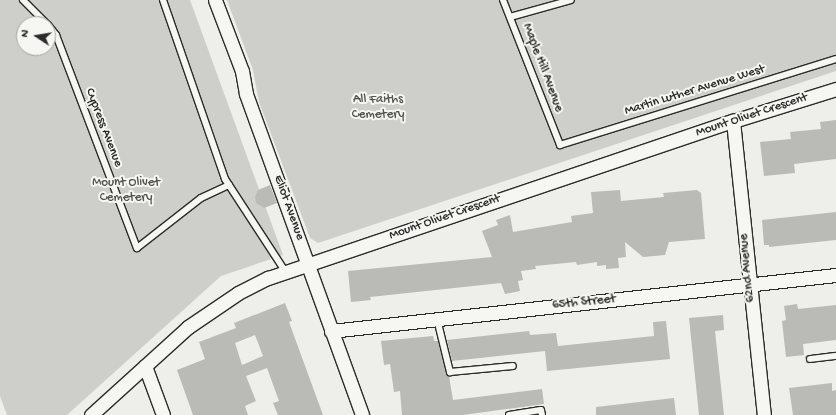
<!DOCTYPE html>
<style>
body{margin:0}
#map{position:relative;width:836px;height:415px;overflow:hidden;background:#eeeeea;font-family:"Gochi Hand",sans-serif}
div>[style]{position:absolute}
.green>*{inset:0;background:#cececa}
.building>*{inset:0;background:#babab7}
.roads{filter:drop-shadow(1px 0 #2b2b2b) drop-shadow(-1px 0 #2b2b2b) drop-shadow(0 1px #2b2b2b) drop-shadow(0 -1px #2b2b2b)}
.lane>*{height:6px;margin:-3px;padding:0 3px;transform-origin:3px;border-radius:3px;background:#f6f6f2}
.street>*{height:13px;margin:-6.5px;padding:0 6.5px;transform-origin:6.5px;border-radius:6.5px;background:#f6f6f2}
span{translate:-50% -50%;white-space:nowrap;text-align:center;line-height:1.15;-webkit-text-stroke:4px #f6f6f2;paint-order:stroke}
.street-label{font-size:13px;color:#2b2b2b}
.park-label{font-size:13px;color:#545453}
.north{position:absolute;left:16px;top:16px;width:40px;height:40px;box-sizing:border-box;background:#f6f6f2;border:1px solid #a5a5a2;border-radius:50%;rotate:282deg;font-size:11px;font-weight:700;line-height:16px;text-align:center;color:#2b2b2b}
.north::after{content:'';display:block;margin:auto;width:14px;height:18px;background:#2b2b2b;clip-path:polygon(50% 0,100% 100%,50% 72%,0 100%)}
</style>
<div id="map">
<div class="green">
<i style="clip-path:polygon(evenodd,0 0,190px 0,283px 255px,221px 276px,67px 415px,7px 415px,0 396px,0 0,24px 24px,48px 24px,48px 48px,24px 48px,24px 24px)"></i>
<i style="clip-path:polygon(227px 0,836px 0,836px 71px,318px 243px,310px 238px,259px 102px,253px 70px)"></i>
</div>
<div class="building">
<i style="clip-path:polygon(836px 120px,836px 159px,794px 164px,795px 173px,764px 176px,760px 142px,791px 139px,790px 132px,821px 129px,820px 122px)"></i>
<i style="clip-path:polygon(270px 185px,277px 203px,264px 208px,256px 203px,255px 197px,258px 190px)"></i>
<i style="clip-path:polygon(620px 190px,621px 201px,664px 197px,663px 193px,697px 190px,701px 193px,705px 239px,669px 242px,665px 255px,643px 257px,625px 242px,626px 257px,618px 258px,619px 268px,606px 269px,606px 265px,597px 266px,597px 262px,577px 265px,576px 262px,535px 266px,536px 269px,521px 271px,523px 280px,518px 281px,520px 291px,505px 294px,501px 283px,370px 297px,371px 300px,351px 302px,348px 271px,492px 257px,482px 231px,498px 225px,496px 220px,510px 215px,513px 232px,572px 222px,571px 216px,593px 213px,591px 192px)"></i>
<i style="clip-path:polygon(836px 212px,836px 240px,769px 247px,769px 245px,764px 245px,762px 220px)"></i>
<i style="clip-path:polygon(evenodd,285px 303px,292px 321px,289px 322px,323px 415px,278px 415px,273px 403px,279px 401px,267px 368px,246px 376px,256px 401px,245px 406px,248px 415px,193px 415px,177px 370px,205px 359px,199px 342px,236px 328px,234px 323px,285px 303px,255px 335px,263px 356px,242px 365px,235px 343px,255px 335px)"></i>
<i style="clip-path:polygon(797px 304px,798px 309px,836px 305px,836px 340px,803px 344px,804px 355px,786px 357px,782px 321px,786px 320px,784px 306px)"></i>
<i style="clip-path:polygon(723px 315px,724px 330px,715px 331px,724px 415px,699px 415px,689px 318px)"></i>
<i style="clip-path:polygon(666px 321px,670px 359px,547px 371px,545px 351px,452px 361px,447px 340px,529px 331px,530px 335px,556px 333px,558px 346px,654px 336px,653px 322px)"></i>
<i style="clip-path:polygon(433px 336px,434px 341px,438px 341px,446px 373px,449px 376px,453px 400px,542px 389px,544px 404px,463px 415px,402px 415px,400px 391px,394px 392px,390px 364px,384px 365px,381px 341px)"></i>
<i style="clip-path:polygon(832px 383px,832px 391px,836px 390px,836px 415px,793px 415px,789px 388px)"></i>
<i style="clip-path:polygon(674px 398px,676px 415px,596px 415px,596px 407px)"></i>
</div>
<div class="roads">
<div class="lane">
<i style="left:23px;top:0;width:34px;rotate:45deg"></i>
<i style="left:163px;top:0;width:189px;rotate:70.9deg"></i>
<i style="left:225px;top:179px;width:110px;rotate:56.9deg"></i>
<i style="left:503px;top:0;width:156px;rotate:68.5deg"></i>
<i style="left:560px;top:145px;width:289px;rotate:-17.3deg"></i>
<i style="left:510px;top:17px;width:63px;rotate:-15.6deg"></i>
<i style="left:48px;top:25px;width:13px;rotate:51deg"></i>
<i style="left:56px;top:35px;width:228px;rotate:69.2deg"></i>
<i style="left:137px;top:248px;width:81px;rotate:-38deg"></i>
<i style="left:201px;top:198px;width:31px;rotate:-25deg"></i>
<i style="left:437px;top:319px;width:55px;rotate:76.2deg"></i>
<i style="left:450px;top:372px;width:63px;rotate:-5.4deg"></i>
<i style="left:810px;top:359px;width:26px;rotate:-7deg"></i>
<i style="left:509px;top:415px;width:32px;rotate:-9deg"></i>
<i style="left:541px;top:410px;width:5px;rotate:79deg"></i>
</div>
<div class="street">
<i style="left:215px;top:0;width:76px;rotate:69.2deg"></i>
<i style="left:242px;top:71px;width:23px;rotate:80deg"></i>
<i style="left:246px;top:94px;width:341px;rotate:70.1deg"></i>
<i style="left:733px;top:121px;width:296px;rotate:84deg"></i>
<i style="left:331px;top:331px;width:508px;rotate:-6.33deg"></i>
<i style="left:145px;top:366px;width:52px;rotate:69.8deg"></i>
<i style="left:91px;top:415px;width:131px;rotate:-42.2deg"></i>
<i style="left:188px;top:327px;width:60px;rotate:-34.2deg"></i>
<i style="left:238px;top:293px;width:34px;rotate:-27deg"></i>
<i style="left:268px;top:278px;width:491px;rotate:-18.7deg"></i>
<i style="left:733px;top:121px;width:108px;rotate:-17.3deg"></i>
</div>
</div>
<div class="street-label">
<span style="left:542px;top:68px;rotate:69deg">Maple Hill Avenue</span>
<span style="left:695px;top:91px;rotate:-17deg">Martin Luther Avenue West</span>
<span style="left:752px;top:116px;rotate:-18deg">Mount Olivet Crescent</span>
<span style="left:103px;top:128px;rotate:69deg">Cypress Avenue</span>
<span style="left:288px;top:208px;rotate:70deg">Eliot Avenue</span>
<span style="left:445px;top:218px;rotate:-19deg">Mount Olivet Crescent</span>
<span style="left:748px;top:268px;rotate:-96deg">62nd Avenue</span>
<span style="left:584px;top:303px;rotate:-6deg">65th Street</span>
</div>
<div class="park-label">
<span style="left:378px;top:108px">All Faiths<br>Cemetery</span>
<span style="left:126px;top:191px">Mount Olivet<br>Cemetery</span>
</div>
<div class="north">N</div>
</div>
